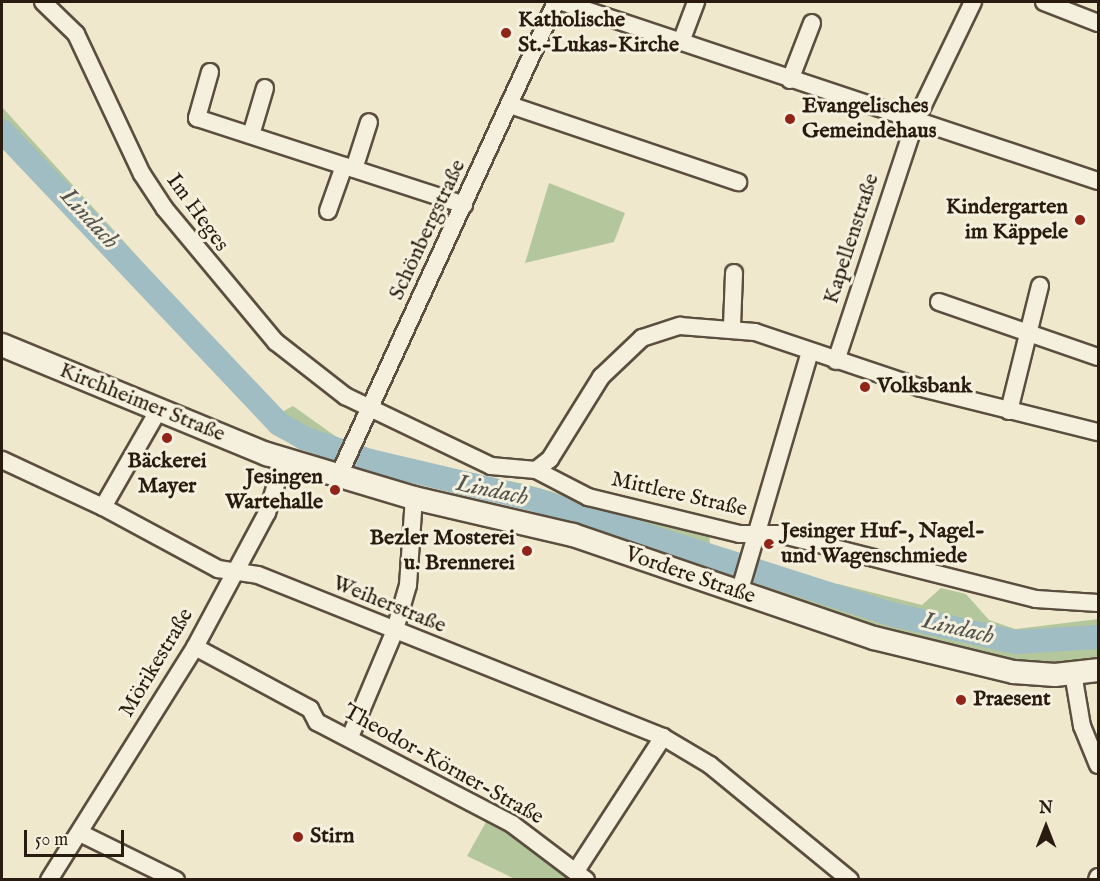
<!DOCTYPE html>
<meta charset="utf-8">
<style>
body{margin:0}
#map{position:relative;width:1100px;height:881px;overflow:hidden;background:#f0e8cc;font-family:"IM FELL English",serif}
div>[style]{position:absolute}
.green>*{inset:0;background:#b4c79c}
.river>*{height:24px;margin:-12px;padding:0 12px;transform-origin:12px;border-radius:12px;background:#a0bdc3}
.roads{filter:drop-shadow(2px 0 #5b4e3e) drop-shadow(-2px 0 #5b4e3e) drop-shadow(0 2px #5b4e3e) drop-shadow(0 -2px #5b4e3e)}
.minor>*{height:16px;margin:-8px;padding:0 8px;transform-origin:8px;border-radius:8px;background:#f5f0de}
.secondary>*{height:22px;margin:-11px;padding:0 11px;transform-origin:11px;border-radius:11px;background:#f5f0de}
.dots>*{width:16px;height:16px;translate:-50% -50%;box-sizing:border-box;border:3px solid #f5f0de;border-radius:50%}
span{translate:-50% -50%;white-space:nowrap;text-align:center;line-height:1.15;-webkit-text-stroke:6px #f5f0de;paint-order:stroke}
.poi-label{font-size:22px;color:#291b0f;font-weight:700}
.left{translate:0 -50%;text-align:left}
.right{translate:-100% -50%;text-align:right}
.street-label{font-size:22px;color:#291b0f}
.water-label{font-size:24px;color:#53544e;font-style:italic}
.frame{position:absolute;inset:0;border:3px solid #291b0f;pointer-events:none}
.north{position:absolute;left:1016px;top:797px;width:60px;height:60px;-webkit-text-stroke:4px #f5f0de;paint-order:stroke;rotate:0deg;font-size:16px;font-weight:700;line-height:24px;text-align:center;color:#291b0f}
.north::after{content:'';display:block;margin:auto;width:21px;height:27px;background:#291b0f;clip-path:polygon(50% 0,100% 100%,50% 72%,0 100%)}
.scale{position:absolute;left:24px;top:830px;width:100px;height:27px;box-sizing:border-box;border:3px solid #291b0f;border-top:0;padding-left:8px;font-size:18px;line-height:21px;white-space:nowrap;color:#291b0f;-webkit-text-stroke:4px #f5f0de;paint-order:stroke}
</style>
<div id="map">
<div class="green">
<i style="clip-path:polygon(2px 107px,157px 278px,140px 292px,2px 148px)"></i>
<i style="clip-path:polygon(549px 183px,625px 213px,614px 242px,525px 263px)"></i>
<i style="clip-path:polygon(206px 334px,280px 413px,293px 406px,338px 438px,325px 451px,276px 434px,190px 347px)"></i>
<i style="clip-path:polygon(360px 451px,524px 484px,710px 535px,709px 553px,520px 491px,516px 503px,368px 467px)"></i>
<i style="clip-path:polygon(758px 576px,825px 599px,838px 584px,922px 605px,941px 588px,966px 594px,989px 620px,1015px 629px,1098px 619px,1098px 659px,1047px 665px,1003px 662px,762px 591px)"></i>
<i style="clip-path:polygon(490px 815px,574px 873px,570px 879px,515px 879px,467px 856px)"></i>
</div>
<div class="river">
<i style="left:2px;top:131px;width:403px;rotate:46.6deg"></i>
<i style="left:279px;top:424px;width:29px;rotate:29deg"></i>
<i style="left:304px;top:438px;width:70px;rotate:19.2deg"></i>
<i style="left:370px;top:461px;width:171px;rotate:13.2deg"></i>
<i style="left:536px;top:500px;width:377px;rotate:17.8deg"></i>
<i style="left:895px;top:615px;width:124px;rotate:12.6deg"></i>
<i style="left:1016px;top:642px;width:82px;rotate:-3.5deg"></i>
</div>
<div class="roads">
<div class="minor">
<i style="left:43px;top:2px;width:46px;rotate:44.1deg"></i>
<i style="left:76px;top:34px;width:155px;rotate:64.8deg"></i>
<i style="left:142px;top:174px;width:42px;rotate:56.7deg"></i>
<i style="left:165px;top:209px;width:173px;rotate:50.2deg"></i>
<i style="left:276px;top:342px;width:88px;rotate:38deg"></i>
<i style="left:345px;top:396px;width:162px;rotate:25.6deg"></i>
<i style="left:491px;top:466px;width:45px;rotate:5.1deg"></i>
<i style="left:536px;top:470px;width:59px;rotate:27.4deg"></i>
<i style="left:588px;top:497px;width:156px;rotate:13.7deg"></i>
<i style="left:740px;top:534px;width:39px"></i>
<i style="left:779px;top:534px;width:265px;rotate:14.2deg"></i>
<i style="left:1036px;top:599px;width:62px;rotate:3.7deg"></i>
<i style="left:562px;top:2px;width:565px;rotate:18.47deg"></i>
<i style="left:1044px;top:2px;width:58px;rotate:21.3deg"></i>
<i style="left:681px;top:42px;width:43px;rotate:-69.4deg"></i>
<i style="left:210px;top:72px;width:48px;rotate:105.8deg"></i>
<i style="left:197px;top:118px;width:281px;rotate:18deg"></i>
<i style="left:790px;top:80px;width:61px;rotate:-68.9deg"></i>
<i style="left:510px;top:105px;width:241px;rotate:18.7deg"></i>
<i style="left:251px;top:135px;width:49px;rotate:-73.4deg"></i>
<i style="left:354px;top:169px;width:49px;rotate:-72.3deg"></i>
<i style="left:328px;top:211px;width:48px;rotate:-70.4deg"></i>
<i style="left:939px;top:302px;width:168px;rotate:19.1deg"></i>
<i style="left:732px;top:326px;width:53px;rotate:-87.8deg"></i>
<i style="left:836px;top:361px;width:252px;rotate:-71.7deg"></i>
<i style="left:915px;top:122px;width:133px;rotate:-64.2deg"></i>
<i style="left:1009px;top:411px;width:129px;rotate:-76.1deg"></i>
<i style="left:2px;top:460px;width:111px;rotate:25deg"></i>
<i style="left:103px;top:507px;width:131px;rotate:28.3deg"></i>
<i style="left:218px;top:569px;width:40px;rotate:8.5deg"></i>
<i style="left:258px;top:575px;width:436px;rotate:21.8deg"></i>
<i style="left:663px;top:737px;width:55px;rotate:30.8deg"></i>
<i style="left:710px;top:765px;width:181px;rotate:39.4deg"></i>
<i style="left:536px;top:470px;width:18px;rotate:-38deg"></i>
<i style="left:550px;top:459px;width:97px;rotate:-58.1deg"></i>
<i style="left:601px;top:377px;width:57px;rotate:-43.6deg"></i>
<i style="left:642px;top:338px;width:40px;rotate:-18deg"></i>
<i style="left:680px;top:326px;width:75px;rotate:4.6deg"></i>
<i style="left:755px;top:332px;width:175px;rotate:18.6deg"></i>
<i style="left:921px;top:388px;width:182px;rotate:14deg"></i>
<i style="left:338px;top:477px;width:523px;rotate:-65.35deg"></i>
<i style="left:103px;top:507px;width:111px;rotate:-60.2deg"></i>
<i style="left:739px;top:593px;width:251px;rotate:-73.6deg"></i>
<i style="left:195px;top:647px;width:131px;rotate:28.3deg"></i>
<i style="left:310px;top:709px;width:15px;rotate:62deg"></i>
<i style="left:317px;top:722px;width:220px;rotate:27.6deg"></i>
<i style="left:512px;top:824px;width:93px;rotate:37.1deg"></i>
<i style="left:1073px;top:673px;width:54px;rotate:80.4deg"></i>
<i style="left:1082px;top:726px;width:42px;rotate:67.7deg"></i>
<i style="left:350px;top:737px;width:113px;rotate:-67.1deg"></i>
<i style="left:394px;top:633px;width:50px;rotate:-73.7deg"></i>
<i style="left:408px;top:585px;width:87px;rotate:-86.1deg"></i>
<i style="left:80px;top:833px;width:107px;rotate:26.1deg"></i>
<i style="left:576px;top:871px;width:160px;rotate:-57deg"></i>
<i style="left:49px;top:880px;width:275px;rotate:-57.9deg"></i>
<i style="left:195px;top:647px;width:152px;rotate:-61.8deg"></i>
<i style="left:267px;top:513px;width:57px;rotate:-72.5deg"></i>
<i style="left:1097px;top:880px;width:3px;rotate:-72deg"></i>
</div>
<div class="secondary">
<i style="left:2px;top:345px;width:287px;rotate:22.4deg"></i>
<i style="left:267px;top:454px;width:153px;rotate:16.7deg"></i>
<i style="left:414px;top:498px;width:163px;rotate:13.1deg"></i>
<i style="left:573px;top:535px;width:318px;rotate:18.9deg"></i>
<i style="left:874px;top:638px;width:144px;rotate:13.7deg"></i>
<i style="left:1014px;top:672px;width:41px;rotate:4.2deg"></i>
<i style="left:1055px;top:675px;width:43px;rotate:-6.6deg"></i>
</div>
</div>
<div class="dots">
<i style="left:506px;top:33px;background:#8f2418"></i>
<i style="left:790px;top:119px;background:#8f2418"></i>
<i style="left:1080px;top:220px;background:#8f2418"></i>
<i style="left:865px;top:387px;background:#8f2418"></i>
<i style="left:167px;top:438px;background:#8f2418"></i>
<i style="left:335px;top:490px;background:#8f2418"></i>
<i style="left:769px;top:544px;background:#8f2418"></i>
<i style="left:527px;top:551px;background:#8f2418"></i>
<i style="left:961px;top:700px;background:#8f2418"></i>
<i style="left:298px;top:837px;background:#8f2418"></i>
</div>
<div class="poi-label">
<span class="left" style="left:518px;top:33px">Katholische<br>St.-Lukas-Kirche</span>
<span class="left" style="left:802px;top:119px">Evangelisches<br>Gemeindehaus</span>
<span class="right" style="left:1068px;top:220px">Kindergarten<br>im Käppele</span>
<span class="left" style="left:877px;top:387px">Volksbank</span>
<span style="left:167px;top:474px">Bäckerei<br>Mayer</span>
<span class="right" style="left:323px;top:490px">Jesingen<br>Wartehalle</span>
<span class="left" style="left:781px;top:544px">Jesinger Huf-, Nagel-<br>und Wagenschmiede</span>
<span class="right" style="left:515px;top:551px">Bezler Mosterei<br>u. Brennerei</span>
<span class="left" style="left:973px;top:700px">Praesent</span>
<span class="left" style="left:310px;top:837px">Stirn</span>
</div>
<div class="street-label">
<span style="left:197px;top:213px;rotate:54deg">Im Heges</span>
<span style="left:428px;top:230px;rotate:-65deg">Schönbergstraße</span>
<span style="left:852px;top:239px;rotate:-72deg">Kapellenstraße</span>
<span style="left:142px;top:403px;rotate:22deg">Kirchheimer Straße</span>
<span style="left:679px;top:495px;rotate:13deg">Mittlere Straße</span>
<span style="left:690px;top:576px;rotate:19deg">Vordere Straße</span>
<span style="left:389px;top:605px;rotate:22deg">Weiherstraße</span>
<span style="left:157px;top:663px;rotate:-59deg">Mörikestraße</span>
<span style="left:443px;top:765px;rotate:29deg">Theodor-Körner-Straße</span>
</div>
<div class="water-label">
<span style="left:89px;top:219px;rotate:47deg">Lindach</span>
<span style="left:492px;top:491px;rotate:12deg">Lindach</span>
<span style="left:958px;top:629px;rotate:13deg">Lindach</span>
</div>
<div class="frame"></div>
<div class="north">N</div>
<div class="scale">50 m</div>
</div>
